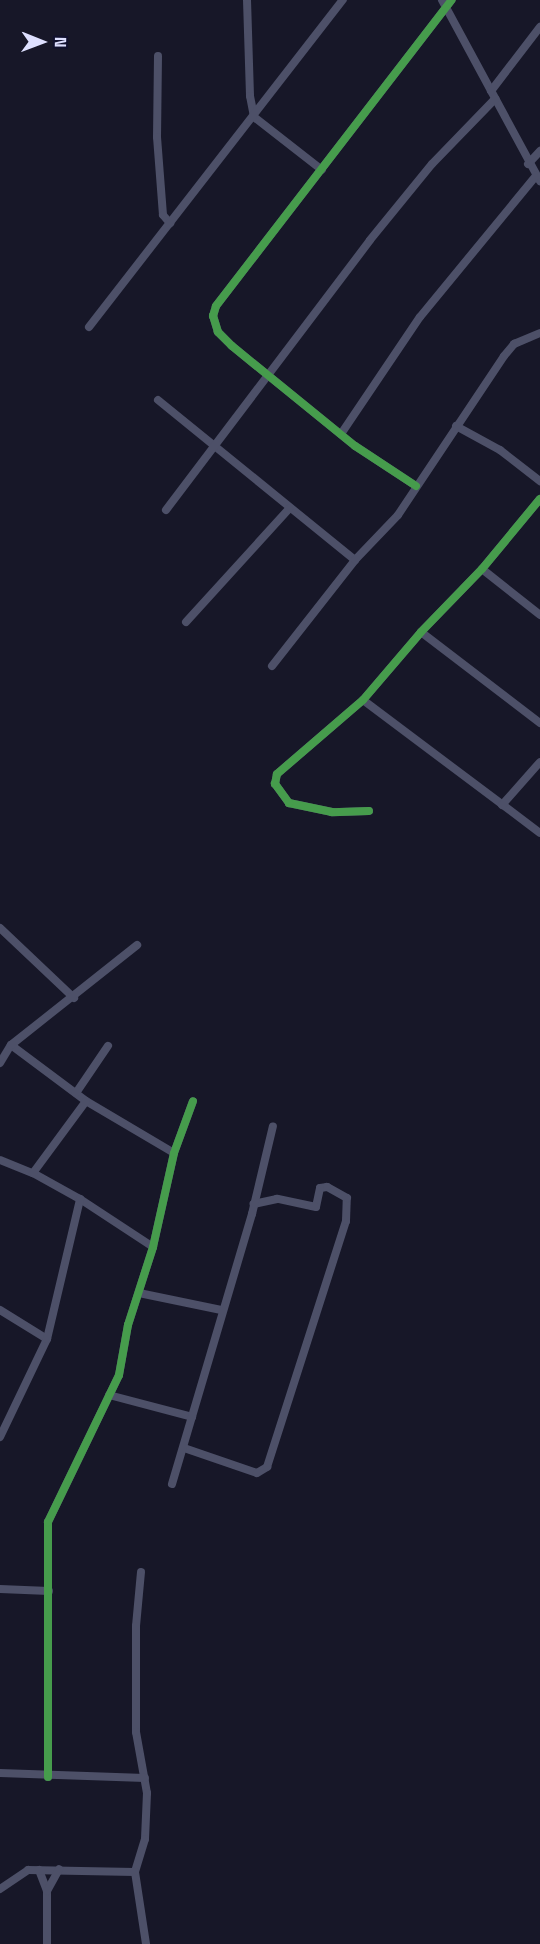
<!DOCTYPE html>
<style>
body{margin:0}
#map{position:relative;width:540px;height:1944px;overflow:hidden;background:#171728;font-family:"Space Grotesk",sans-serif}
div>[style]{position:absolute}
.minor>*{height:8px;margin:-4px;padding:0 4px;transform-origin:4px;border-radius:4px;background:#4d5068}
.cycleway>*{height:8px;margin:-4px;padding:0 4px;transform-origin:4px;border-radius:4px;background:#469c4c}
span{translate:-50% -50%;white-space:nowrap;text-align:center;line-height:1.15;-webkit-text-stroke:4.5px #11112e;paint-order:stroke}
.north{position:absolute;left:12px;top:12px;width:60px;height:60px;-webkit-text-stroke:4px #11112e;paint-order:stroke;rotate:91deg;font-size:16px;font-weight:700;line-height:24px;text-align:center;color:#dee0ff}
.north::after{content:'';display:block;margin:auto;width:21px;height:27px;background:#dee0ff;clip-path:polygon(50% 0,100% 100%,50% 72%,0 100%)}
</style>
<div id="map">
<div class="minor">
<i style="left:247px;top:0;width:96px;rotate:88.2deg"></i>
<i style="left:250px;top:96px;width:21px;rotate:79deg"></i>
<i style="left:254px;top:117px;width:86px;rotate:37.9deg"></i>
<i style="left:442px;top:0;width:206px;rotate:61.6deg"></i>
<i style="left:158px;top:56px;width:81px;rotate:90.7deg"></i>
<i style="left:157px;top:137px;width:78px;rotate:85.6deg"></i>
<i style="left:163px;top:215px;width:11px;rotate:49deg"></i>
<i style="left:491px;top:91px;width:81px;rotate:-52.6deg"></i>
<i style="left:528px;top:164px;width:18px;rotate:-47deg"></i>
<i style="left:89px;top:327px;width:414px;rotate:-52.2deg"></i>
<i style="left:158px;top:400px;width:254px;rotate:39.1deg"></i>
<i style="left:456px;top:426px;width:50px;rotate:28.6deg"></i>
<i style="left:500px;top:450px;width:51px;rotate:37.8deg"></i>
<i style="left:341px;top:434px;width:141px;rotate:-56deg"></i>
<i style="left:420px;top:317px;width:183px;rotate:-50.6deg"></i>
<i style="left:416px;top:486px;width:73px;rotate:-146.7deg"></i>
<i style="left:355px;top:446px;width:159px;rotate:-140.9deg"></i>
<i style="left:232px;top:346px;width:20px;rotate:-135deg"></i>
<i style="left:218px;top:332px;width:17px;rotate:-107deg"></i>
<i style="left:213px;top:316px;width:10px;rotate:-73deg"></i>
<i style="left:216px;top:306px;width:386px;rotate:-52.4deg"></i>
<i style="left:166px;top:510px;width:338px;rotate:-52.9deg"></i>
<i style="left:370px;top:240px;width:98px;rotate:-50.8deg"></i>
<i style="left:432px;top:164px;width:91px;rotate:-45.9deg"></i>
<i style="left:482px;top:569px;width:74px;rotate:38.4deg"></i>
<i style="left:186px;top:622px;width:153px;rotate:-47.7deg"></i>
<i style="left:421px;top:632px;width:150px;rotate:37.4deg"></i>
<i style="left:272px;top:666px;width:135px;rotate:-51.9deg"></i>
<i style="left:355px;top:560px;width:62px;rotate:-46.3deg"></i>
<i style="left:398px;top:515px;width:191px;rotate:-56.3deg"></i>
<i style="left:504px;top:356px;width:16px;rotate:-50deg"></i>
<i style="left:514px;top:344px;width:28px;rotate:-23deg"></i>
<i style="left:363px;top:700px;width:221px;rotate:36.9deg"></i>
<i style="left:502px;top:805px;width:57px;rotate:-48.5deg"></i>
<i style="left:369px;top:811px;width:37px;rotate:178deg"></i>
<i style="left:332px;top:812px;width:44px;rotate:-168.2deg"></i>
<i style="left:289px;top:803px;width:24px;rotate:-126deg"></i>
<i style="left:275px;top:784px;width:10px;rotate:-79deg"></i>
<i style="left:277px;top:774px;width:113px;rotate:-40.7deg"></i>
<i style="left:363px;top:700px;width:89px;rotate:-49.5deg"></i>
<i style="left:421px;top:632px;width:88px;rotate:-45.9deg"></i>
<i style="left:482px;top:569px;width:91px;rotate:-50.4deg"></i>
<i style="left:0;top:928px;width:102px;rotate:43.4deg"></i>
<i style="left:11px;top:1045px;width:94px;rotate:36.7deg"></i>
<i style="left:86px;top:1101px;width:102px;rotate:30.6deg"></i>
<i style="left:0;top:1063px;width:21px;rotate:-59deg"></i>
<i style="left:11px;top:1045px;width:161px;rotate:-38.4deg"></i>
<i style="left:76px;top:1093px;width:57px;rotate:-55.8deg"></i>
<i style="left:0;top:1160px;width:35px;rotate:22deg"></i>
<i style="left:33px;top:1173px;width:54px;rotate:29deg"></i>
<i style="left:80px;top:1199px;width:87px;rotate:33.3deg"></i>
<i style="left:33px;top:1173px;width:89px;rotate:-53.6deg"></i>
<i style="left:139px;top:1293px;width:84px;rotate:11.7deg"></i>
<i style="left:0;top:1310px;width:55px;rotate:31.7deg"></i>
<i style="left:109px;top:1395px;width:86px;rotate:14.8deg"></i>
<i style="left:0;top:1437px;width:109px;rotate:-64.4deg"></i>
<i style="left:47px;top:1339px;width:144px;rotate:-76.7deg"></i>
<i style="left:184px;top:1448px;width:77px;rotate:18.9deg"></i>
<i style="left:257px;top:1473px;width:12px;rotate:-31deg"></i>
<i style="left:267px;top:1467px;width:258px;rotate:-72.2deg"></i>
<i style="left:346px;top:1221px;width:23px;rotate:-88deg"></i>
<i style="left:347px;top:1198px;width:23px;rotate:-151deg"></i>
<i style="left:327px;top:1187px;width:7px;rotate:172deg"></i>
<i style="left:320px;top:1188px;width:19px;rotate:102deg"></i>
<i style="left:316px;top:1207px;width:40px;rotate:-168deg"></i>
<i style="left:277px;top:1199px;width:24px;rotate:168deg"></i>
<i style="left:172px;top:1484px;width:282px;rotate:-73.5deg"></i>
<i style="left:252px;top:1214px;width:90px;rotate:-76.6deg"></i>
<i style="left:141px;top:1572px;width:54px;rotate:95.3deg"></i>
<i style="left:136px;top:1626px;width:106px;rotate:90deg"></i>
<i style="left:136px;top:1732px;width:62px;rotate:79.8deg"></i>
<i style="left:147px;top:1793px;width:46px;rotate:92.5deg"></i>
<i style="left:145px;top:1839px;width:34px;rotate:107deg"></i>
<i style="left:135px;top:1872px;width:73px;rotate:81.3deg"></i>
<i style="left:0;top:1589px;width:49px;rotate:2.3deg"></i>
<i style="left:0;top:1773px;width:145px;rotate:2deg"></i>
<i style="left:48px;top:1777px;width:255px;rotate:-90deg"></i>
<i style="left:48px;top:1522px;width:163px;rotate:-64.2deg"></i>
<i style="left:119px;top:1375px;width:51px;rotate:-79.8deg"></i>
<i style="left:128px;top:1325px;width:82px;rotate:-72.2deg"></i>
<i style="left:153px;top:1247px;width:96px;rotate:-77.4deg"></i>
<i style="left:174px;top:1153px;width:55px;rotate:-69.9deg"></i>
<i style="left:39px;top:1870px;width:22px;rotate:69deg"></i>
<i style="left:0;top:1889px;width:34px;rotate:-34deg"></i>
<i style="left:28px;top:1870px;width:107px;rotate:1.1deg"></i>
<i style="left:47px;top:1944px;width:53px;rotate:-90deg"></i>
<i style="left:47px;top:1891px;width:25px;rotate:-61deg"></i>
</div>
<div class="cycleway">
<i style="left:416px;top:486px;width:73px;rotate:-146.7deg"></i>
<i style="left:355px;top:446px;width:159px;rotate:-140.9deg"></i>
<i style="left:232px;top:346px;width:20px;rotate:-135deg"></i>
<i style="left:218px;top:332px;width:17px;rotate:-107deg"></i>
<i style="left:213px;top:316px;width:10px;rotate:-73deg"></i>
<i style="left:216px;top:306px;width:386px;rotate:-52.4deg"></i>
<i style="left:369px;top:811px;width:37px;rotate:178deg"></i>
<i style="left:332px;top:812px;width:44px;rotate:-168.2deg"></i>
<i style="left:289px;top:803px;width:24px;rotate:-126deg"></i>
<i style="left:275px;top:784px;width:10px;rotate:-79deg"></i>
<i style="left:277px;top:774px;width:113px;rotate:-40.7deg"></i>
<i style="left:363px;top:700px;width:89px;rotate:-49.5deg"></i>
<i style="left:421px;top:632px;width:88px;rotate:-45.9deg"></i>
<i style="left:482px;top:569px;width:91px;rotate:-50.4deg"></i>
<i style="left:48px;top:1777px;width:255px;rotate:-90deg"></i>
<i style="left:48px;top:1522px;width:163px;rotate:-64.2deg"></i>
<i style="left:119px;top:1375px;width:51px;rotate:-79.8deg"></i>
<i style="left:128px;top:1325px;width:82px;rotate:-72.2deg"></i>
<i style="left:153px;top:1247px;width:96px;rotate:-77.4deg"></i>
<i style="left:174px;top:1153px;width:55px;rotate:-69.9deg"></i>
</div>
<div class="north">N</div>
</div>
